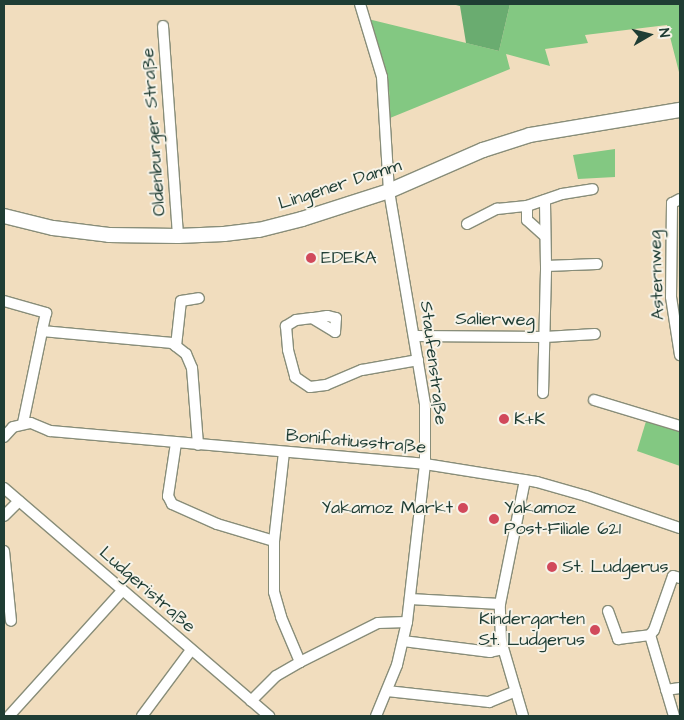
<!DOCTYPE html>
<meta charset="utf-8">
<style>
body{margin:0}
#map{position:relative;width:684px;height:720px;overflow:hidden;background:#f1ddbe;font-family:"Architects Daughter",sans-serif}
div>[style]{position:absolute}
.green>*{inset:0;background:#83c882}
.forest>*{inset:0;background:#6aac70}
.roads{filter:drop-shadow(1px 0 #888d79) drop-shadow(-1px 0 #888d79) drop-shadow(0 1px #888d79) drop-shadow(0 -1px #888d79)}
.street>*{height:10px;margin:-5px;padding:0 5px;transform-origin:5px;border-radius:5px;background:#fff}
.secondary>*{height:14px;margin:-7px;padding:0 7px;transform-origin:7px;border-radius:7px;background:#fff}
.dots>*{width:14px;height:14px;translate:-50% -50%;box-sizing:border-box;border:2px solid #f7f3e8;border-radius:50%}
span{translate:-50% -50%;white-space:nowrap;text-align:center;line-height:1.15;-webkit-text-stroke:4px #f7f3e8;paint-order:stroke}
.street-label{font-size:18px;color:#1f3d34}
.poi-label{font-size:18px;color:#1f3d34}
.left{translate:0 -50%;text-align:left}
.right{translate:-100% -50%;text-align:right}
.frame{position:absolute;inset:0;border:5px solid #1f3d34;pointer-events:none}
.north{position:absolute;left:624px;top:10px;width:50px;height:50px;-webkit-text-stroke:4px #f7f3e8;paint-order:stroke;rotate:82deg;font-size:14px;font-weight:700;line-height:20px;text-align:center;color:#1f3d34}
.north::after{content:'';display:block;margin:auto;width:18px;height:22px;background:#1f3d34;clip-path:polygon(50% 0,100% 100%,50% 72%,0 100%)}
</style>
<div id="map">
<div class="green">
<i style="clip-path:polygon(510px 4px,680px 4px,680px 76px,667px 25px,585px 35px,588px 43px,545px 49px,550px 66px,506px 54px,510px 69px,390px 118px,389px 89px,368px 19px,499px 51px)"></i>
<i style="clip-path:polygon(615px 149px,615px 177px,578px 179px,573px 155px)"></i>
<i style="clip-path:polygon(647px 418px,680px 427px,680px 466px,637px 451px)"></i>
</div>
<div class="forest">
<i style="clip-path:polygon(452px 4px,510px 4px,499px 51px,466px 43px,460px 6px)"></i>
</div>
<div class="roads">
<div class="street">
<i style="left:360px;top:4px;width:76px;rotate:73.2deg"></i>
<i style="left:382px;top:77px;width:114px;rotate:86.5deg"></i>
<i style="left:389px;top:191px;width:216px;rotate:80.4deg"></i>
<i style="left:425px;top:404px;width:60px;rotate:90deg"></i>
<i style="left:425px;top:464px;width:159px;rotate:96.5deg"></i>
<i style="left:407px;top:622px;width:44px;rotate:103.1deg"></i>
<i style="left:397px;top:665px;width:55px;rotate:112.4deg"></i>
<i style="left:163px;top:26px;width:211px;rotate:85.9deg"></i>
<i style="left:680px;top:199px;width:9px;rotate:153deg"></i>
<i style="left:672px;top:203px;width:94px;rotate:90.6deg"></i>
<i style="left:671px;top:297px;width:59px;rotate:81.2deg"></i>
<i style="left:527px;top:206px;width:14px;rotate:90deg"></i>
<i style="left:527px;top:220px;width:24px;rotate:42deg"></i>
<i style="left:467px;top:224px;width:34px;rotate:-27deg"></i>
<i style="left:497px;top:209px;width:30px;rotate:-6deg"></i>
<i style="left:527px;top:206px;width:37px;rotate:-19deg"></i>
<i style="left:562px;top:194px;width:31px;rotate:-9deg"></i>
<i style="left:546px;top:266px;width:51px;rotate:-2.2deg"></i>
<i style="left:4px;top:301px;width:44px;rotate:15.9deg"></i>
<i style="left:46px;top:313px;width:18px;rotate:103deg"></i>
<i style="left:42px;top:331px;width:131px;rotate:5.3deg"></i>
<i style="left:172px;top:343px;width:18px;rotate:38deg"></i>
<i style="left:186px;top:354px;width:15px;rotate:67deg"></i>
<i style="left:192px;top:368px;width:77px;rotate:85.5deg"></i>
<i style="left:312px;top:318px;width:27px;rotate:31deg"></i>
<i style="left:335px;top:332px;width:14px;rotate:-86deg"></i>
<i style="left:336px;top:318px;width:9px;rotate:-167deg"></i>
<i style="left:327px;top:316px;width:15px;rotate:172deg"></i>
<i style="left:312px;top:318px;width:16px;rotate:173deg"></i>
<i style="left:296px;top:320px;width:12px;rotate:149deg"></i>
<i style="left:286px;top:326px;width:24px;rotate:85deg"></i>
<i style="left:288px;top:350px;width:28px;rotate:75deg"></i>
<i style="left:295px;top:377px;width:18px;rotate:34deg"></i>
<i style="left:310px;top:387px;width:16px;rotate:-7deg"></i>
<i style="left:326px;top:385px;width:39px;rotate:-23deg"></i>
<i style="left:362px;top:370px;width:57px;rotate:-10.1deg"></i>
<i style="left:414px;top:336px;width:131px;rotate:0.4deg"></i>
<i style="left:545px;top:337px;width:50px;rotate:-3.4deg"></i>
<i style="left:176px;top:346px;width:45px;rotate:-83.7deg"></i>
<i style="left:181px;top:301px;width:18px;rotate:-9deg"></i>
<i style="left:543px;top:393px;width:127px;rotate:-88.6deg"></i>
<i style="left:546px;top:266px;width:66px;rotate:-90.9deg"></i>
<i style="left:594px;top:400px;width:90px;rotate:16.8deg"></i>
<i style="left:23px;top:423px;width:94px;rotate:-78.3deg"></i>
<i style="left:4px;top:437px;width:13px;rotate:-48deg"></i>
<i style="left:13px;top:427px;width:18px;rotate:-13deg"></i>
<i style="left:31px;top:423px;width:21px;rotate:23deg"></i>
<i style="left:50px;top:431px;width:376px;rotate:5deg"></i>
<i style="left:425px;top:464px;width:113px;rotate:9.1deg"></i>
<i style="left:537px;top:482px;width:51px;rotate:15.9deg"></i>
<i style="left:586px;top:496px;width:99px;rotate:18.8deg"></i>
<i style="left:176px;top:443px;width:54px;rotate:98.6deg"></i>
<i style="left:168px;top:496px;width:9px;rotate:63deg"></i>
<i style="left:172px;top:504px;width:49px;rotate:24deg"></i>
<i style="left:217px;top:524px;width:59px;rotate:16.6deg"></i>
<i style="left:284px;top:452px;width:90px;rotate:96.4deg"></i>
<i style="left:274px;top:541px;width:51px;rotate:90deg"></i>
<i style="left:274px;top:592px;width:26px;rotate:74deg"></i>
<i style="left:281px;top:617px;width:49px;rotate:67.1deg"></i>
<i style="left:4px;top:488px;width:350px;rotate:40.7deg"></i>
<i style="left:4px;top:516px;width:21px;rotate:-45deg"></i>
<i style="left:4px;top:551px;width:70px;rotate:84.3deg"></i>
<i style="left:410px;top:599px;width:90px;rotate:3.2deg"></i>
<i style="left:608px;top:611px;width:30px;rotate:70deg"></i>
<i style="left:618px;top:639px;width:32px;rotate:-7deg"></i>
<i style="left:403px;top:641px;width:88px;rotate:7.2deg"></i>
<i style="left:490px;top:652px;width:13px;rotate:-13deg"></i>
<i style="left:666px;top:690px;width:14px;rotate:-8deg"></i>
<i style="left:387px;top:691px;width:103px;rotate:6.2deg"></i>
<i style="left:489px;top:702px;width:29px;rotate:-22deg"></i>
<i style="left:251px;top:701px;width:35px;rotate:-45deg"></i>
<i style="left:276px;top:676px;width:28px;rotate:-30deg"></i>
<i style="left:300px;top:662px;width:87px;rotate:-26.6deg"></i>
<i style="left:378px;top:623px;width:29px;rotate:-2deg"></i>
<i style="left:9px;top:716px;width:169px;rotate:-47.9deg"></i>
<i style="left:142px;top:716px;width:82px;rotate:-53.4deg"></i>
<i style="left:523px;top:716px;width:78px;rotate:-106.3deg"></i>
<i style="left:501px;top:641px;width:37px;rotate:-92deg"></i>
<i style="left:500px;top:604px;width:126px;rotate:-78.6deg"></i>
<i style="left:674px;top:716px;width:84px;rotate:-106.5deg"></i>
<i style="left:650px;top:635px;width:6px;rotate:-51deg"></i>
<i style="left:654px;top:630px;width:57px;rotate:-70.6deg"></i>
<i style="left:673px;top:576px;width:7px;rotate:16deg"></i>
</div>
<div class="secondary">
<i style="left:4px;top:216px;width:50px;rotate:13.8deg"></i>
<i style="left:53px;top:228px;width:56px;rotate:7.1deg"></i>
<i style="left:109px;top:235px;width:69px;rotate:0.8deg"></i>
<i style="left:178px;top:236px;width:46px;rotate:-2.5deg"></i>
<i style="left:224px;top:234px;width:35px;rotate:-7deg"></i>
<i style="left:259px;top:230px;width:44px;rotate:-14.3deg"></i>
<i style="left:302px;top:219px;width:91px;rotate:-17.8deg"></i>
<i style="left:389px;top:191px;width:103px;rotate:-23.6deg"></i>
<i style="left:483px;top:150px;width:49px;rotate:-17.7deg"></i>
<i style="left:530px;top:135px;width:152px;rotate:-9.5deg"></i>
</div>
</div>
<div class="dots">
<i style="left:311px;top:258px;background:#d1495b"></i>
<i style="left:504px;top:419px;background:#d1495b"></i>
<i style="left:463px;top:508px;background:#d1495b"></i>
<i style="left:494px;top:519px;background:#d1495b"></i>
<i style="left:552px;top:567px;background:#d1495b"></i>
<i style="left:595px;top:630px;background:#d1495b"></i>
</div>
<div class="street-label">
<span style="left:154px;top:132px;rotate:-94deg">Oldenburger Straße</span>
<span style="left:340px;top:185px;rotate:-18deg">Lingener Damm</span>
<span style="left:657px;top:275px;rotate:-92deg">Asternweg</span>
<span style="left:495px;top:320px;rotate:1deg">Salierweg</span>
<span style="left:433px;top:363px;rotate:83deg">Staufenstraße</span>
<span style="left:356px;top:442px;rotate:5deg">Bonifatiusstraße</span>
<span style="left:147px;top:590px;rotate:41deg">Ludgeristraße</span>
</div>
<div class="poi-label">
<span class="left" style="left:321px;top:258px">EDEKA</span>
<span class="left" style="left:514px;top:419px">K+K</span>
<span class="right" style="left:453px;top:508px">Yakamoz Markt</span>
<span class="left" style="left:504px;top:519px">Yakamoz<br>Post-Filiale 621</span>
<span class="left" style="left:562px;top:567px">St. Ludgerus</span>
<span class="right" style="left:585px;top:630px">Kindergarten<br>St. Ludgerus</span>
</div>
<div class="frame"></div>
<div class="north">N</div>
</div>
